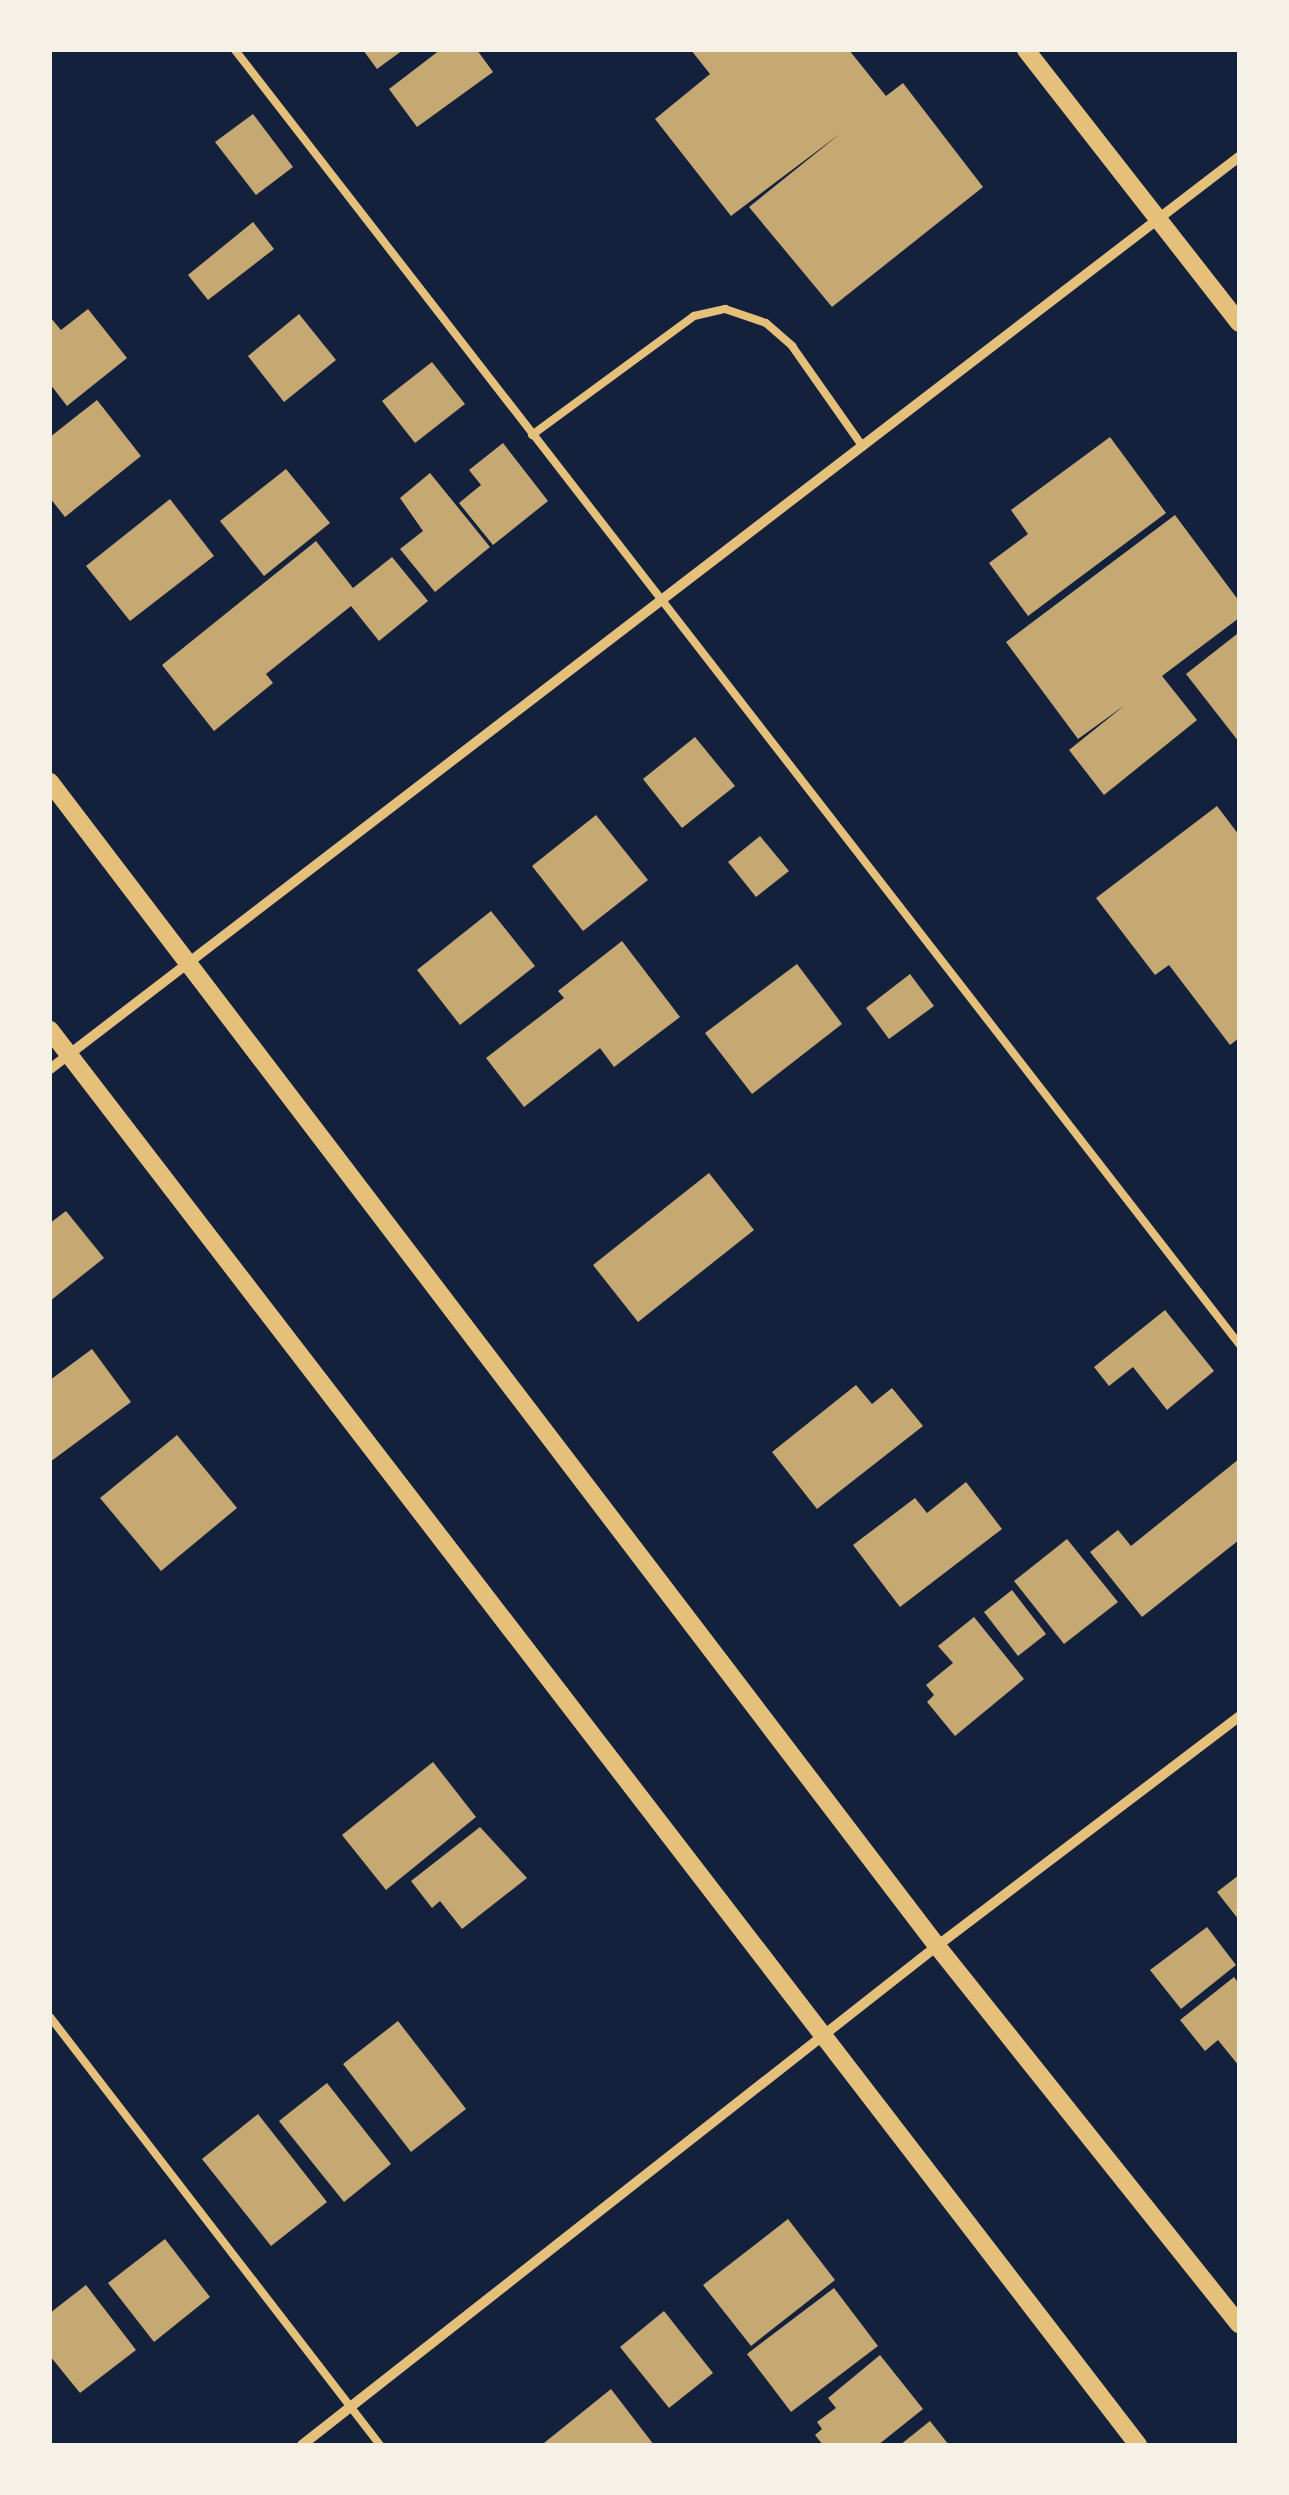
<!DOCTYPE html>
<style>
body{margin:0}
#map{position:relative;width:1289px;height:2495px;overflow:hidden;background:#14213d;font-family:Georgia,serif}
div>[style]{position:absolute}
.building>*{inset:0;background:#c6a872}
.service>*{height:8px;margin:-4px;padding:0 4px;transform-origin:4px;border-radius:4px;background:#e5c07b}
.minor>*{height:10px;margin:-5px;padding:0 5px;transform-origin:5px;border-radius:5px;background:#e5c07b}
.tertiary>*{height:18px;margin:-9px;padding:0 9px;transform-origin:9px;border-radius:9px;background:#e5c07b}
span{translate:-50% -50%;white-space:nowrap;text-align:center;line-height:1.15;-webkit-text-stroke:8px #f6f1e7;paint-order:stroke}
.frame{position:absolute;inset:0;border:52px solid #f6f1e7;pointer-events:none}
</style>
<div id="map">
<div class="building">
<i style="clip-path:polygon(363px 50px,403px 50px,377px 69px)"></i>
<i style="clip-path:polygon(440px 50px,477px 50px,493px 72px,417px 127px,389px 89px)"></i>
<i style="clip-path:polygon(691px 50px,849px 50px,886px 96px,903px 83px,983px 187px,832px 307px,749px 207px,841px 133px,731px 216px,655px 119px,710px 74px)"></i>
<i style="clip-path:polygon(253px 114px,293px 167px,256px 195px,215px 142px)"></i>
<i style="clip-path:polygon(253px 222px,274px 249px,208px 300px,188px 275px)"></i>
<i style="clip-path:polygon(88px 309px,127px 358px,67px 406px,50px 384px,50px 317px,61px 330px)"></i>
<i style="clip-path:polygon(299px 314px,336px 360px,284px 402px,248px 356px)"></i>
<i style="clip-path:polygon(432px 362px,465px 404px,415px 443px,382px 401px)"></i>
<i style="clip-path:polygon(97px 400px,141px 456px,65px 517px,50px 498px,50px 437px)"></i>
<i style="clip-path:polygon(1110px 437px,1166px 513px,1028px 616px,989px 563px,1028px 534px,1011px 510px)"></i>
<i style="clip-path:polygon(503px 443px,548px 501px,493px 545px,459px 503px,481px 485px,469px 470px)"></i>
<i style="clip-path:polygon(286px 469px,330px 523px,264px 576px,220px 521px)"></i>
<i style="clip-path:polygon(430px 473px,490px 547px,435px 592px,400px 549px,423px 531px,400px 498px)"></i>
<i style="clip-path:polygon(170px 499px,214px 556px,130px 621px,86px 566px)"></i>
<i style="clip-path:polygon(1175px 515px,1239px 601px,1239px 618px,1162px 676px,1197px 720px,1104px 795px,1069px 750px,1125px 705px,1078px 739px,1006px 642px)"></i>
<i style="clip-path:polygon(316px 541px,353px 588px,392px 557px,428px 601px,379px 641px,351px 606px,266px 674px,273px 683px,214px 731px,162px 665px)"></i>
<i style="clip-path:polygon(1237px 634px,1239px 637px,1239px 742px,1186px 674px)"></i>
<i style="clip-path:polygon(695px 737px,735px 786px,682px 828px,643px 779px)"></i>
<i style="clip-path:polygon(1217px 806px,1239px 835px,1239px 1038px,1230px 1045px,1169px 965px,1155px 975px,1096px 898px)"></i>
<i style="clip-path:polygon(596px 815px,648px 880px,583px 931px,532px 866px)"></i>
<i style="clip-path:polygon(760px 836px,789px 871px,756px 897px,728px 862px)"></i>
<i style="clip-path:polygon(491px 911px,535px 966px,460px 1025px,417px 970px)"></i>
<i style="clip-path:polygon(622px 941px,680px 1017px,614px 1067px,600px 1048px,524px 1107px,486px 1058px,564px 998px,558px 991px)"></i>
<i style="clip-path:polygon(797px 964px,842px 1024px,752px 1094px,705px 1033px)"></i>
<i style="clip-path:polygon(910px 974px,934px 1006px,889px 1039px,866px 1008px)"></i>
<i style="clip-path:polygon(709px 1173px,754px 1230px,638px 1322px,593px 1265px)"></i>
<i style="clip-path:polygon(66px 1211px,104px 1258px,50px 1301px,50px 1223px)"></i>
<i style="clip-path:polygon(1165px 1310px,1214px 1371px,1167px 1410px,1133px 1367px,1109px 1386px,1094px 1367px)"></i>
<i style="clip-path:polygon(92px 1349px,131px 1402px,50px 1462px,50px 1380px)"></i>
<i style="clip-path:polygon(856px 1385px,872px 1404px,892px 1388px,923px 1426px,817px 1509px,772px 1452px)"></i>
<i style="clip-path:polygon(177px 1435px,237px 1508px,161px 1571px,100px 1498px)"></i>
<i style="clip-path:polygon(1239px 1459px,1239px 1540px,1142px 1617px,1090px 1552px,1118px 1530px,1131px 1546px)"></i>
<i style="clip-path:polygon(966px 1482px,1002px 1529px,900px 1607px,853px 1545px,915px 1498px,927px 1513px)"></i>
<i style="clip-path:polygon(1067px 1539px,1118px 1602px,1064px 1644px,1014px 1581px)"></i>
<i style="clip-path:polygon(1012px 1590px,1046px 1634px,1018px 1656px,984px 1612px)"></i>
<i style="clip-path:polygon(974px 1617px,1024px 1679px,955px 1736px,927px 1702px,934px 1695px,926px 1685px,953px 1663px,938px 1646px)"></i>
<i style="clip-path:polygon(433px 1762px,476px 1817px,386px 1890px,342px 1835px)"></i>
<i style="clip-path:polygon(480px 1827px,527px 1878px,462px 1929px,440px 1901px,432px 1908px,411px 1881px)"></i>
<i style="clip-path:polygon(1239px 1875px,1239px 1920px,1217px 1892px)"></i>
<i style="clip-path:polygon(1207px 1927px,1236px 1965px,1181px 2009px,1150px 1970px)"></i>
<i style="clip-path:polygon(1234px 1977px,1239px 1984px,1239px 2066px,1218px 2040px,1205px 2051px,1180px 2020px)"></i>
<i style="clip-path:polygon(398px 2021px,466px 2109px,411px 2152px,343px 2064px)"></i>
<i style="clip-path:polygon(327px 2083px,391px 2164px,344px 2202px,279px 2121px)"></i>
<i style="clip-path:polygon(258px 2114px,327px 2202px,271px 2246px,202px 2159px)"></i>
<i style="clip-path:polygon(788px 2219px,835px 2280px,751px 2346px,703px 2285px)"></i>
<i style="clip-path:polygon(165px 2239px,210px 2297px,154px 2342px,108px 2283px)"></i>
<i style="clip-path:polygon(86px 2285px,136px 2350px,80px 2393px,50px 2356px,50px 2313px)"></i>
<i style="clip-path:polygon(834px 2288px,878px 2346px,791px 2412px,747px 2354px)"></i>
<i style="clip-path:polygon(664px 2311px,713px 2373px,669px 2408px,620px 2347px)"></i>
<i style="clip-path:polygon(880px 2355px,923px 2409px,878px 2445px,823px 2445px,815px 2435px,822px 2429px,817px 2422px,836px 2408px,828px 2398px)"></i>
<i style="clip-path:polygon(611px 2389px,654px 2445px,546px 2445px,544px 2443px)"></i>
<i style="clip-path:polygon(930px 2421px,949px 2445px,900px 2445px)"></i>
</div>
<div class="service">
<i style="left:235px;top:50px;width:1638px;rotate:52.19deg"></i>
<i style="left:532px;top:435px;width:201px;rotate:-36.3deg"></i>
<i style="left:694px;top:316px;width:32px;rotate:-13deg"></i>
<i style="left:725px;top:309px;width:43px;rotate:18.9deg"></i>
<i style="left:766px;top:323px;width:35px;rotate:41deg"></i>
<i style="left:792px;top:346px;width:123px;rotate:54.9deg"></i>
<i style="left:50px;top:2017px;width:540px;rotate:52.37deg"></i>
</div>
<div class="minor">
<i style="left:50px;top:1069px;width:1498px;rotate:-37.49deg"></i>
<i style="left:302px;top:2445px;width:808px;rotate:-38.16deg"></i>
<i style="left:937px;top:1946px;width:379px;rotate:-37.2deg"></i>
</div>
<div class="tertiary">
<i style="left:1026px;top:50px;width:346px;rotate:52deg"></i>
<i style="left:50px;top:782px;width:1463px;rotate:52.69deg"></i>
<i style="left:937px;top:1946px;width:484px;rotate:51.4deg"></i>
<i style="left:50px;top:1030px;width:1785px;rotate:52.44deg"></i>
</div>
<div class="frame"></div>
</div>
